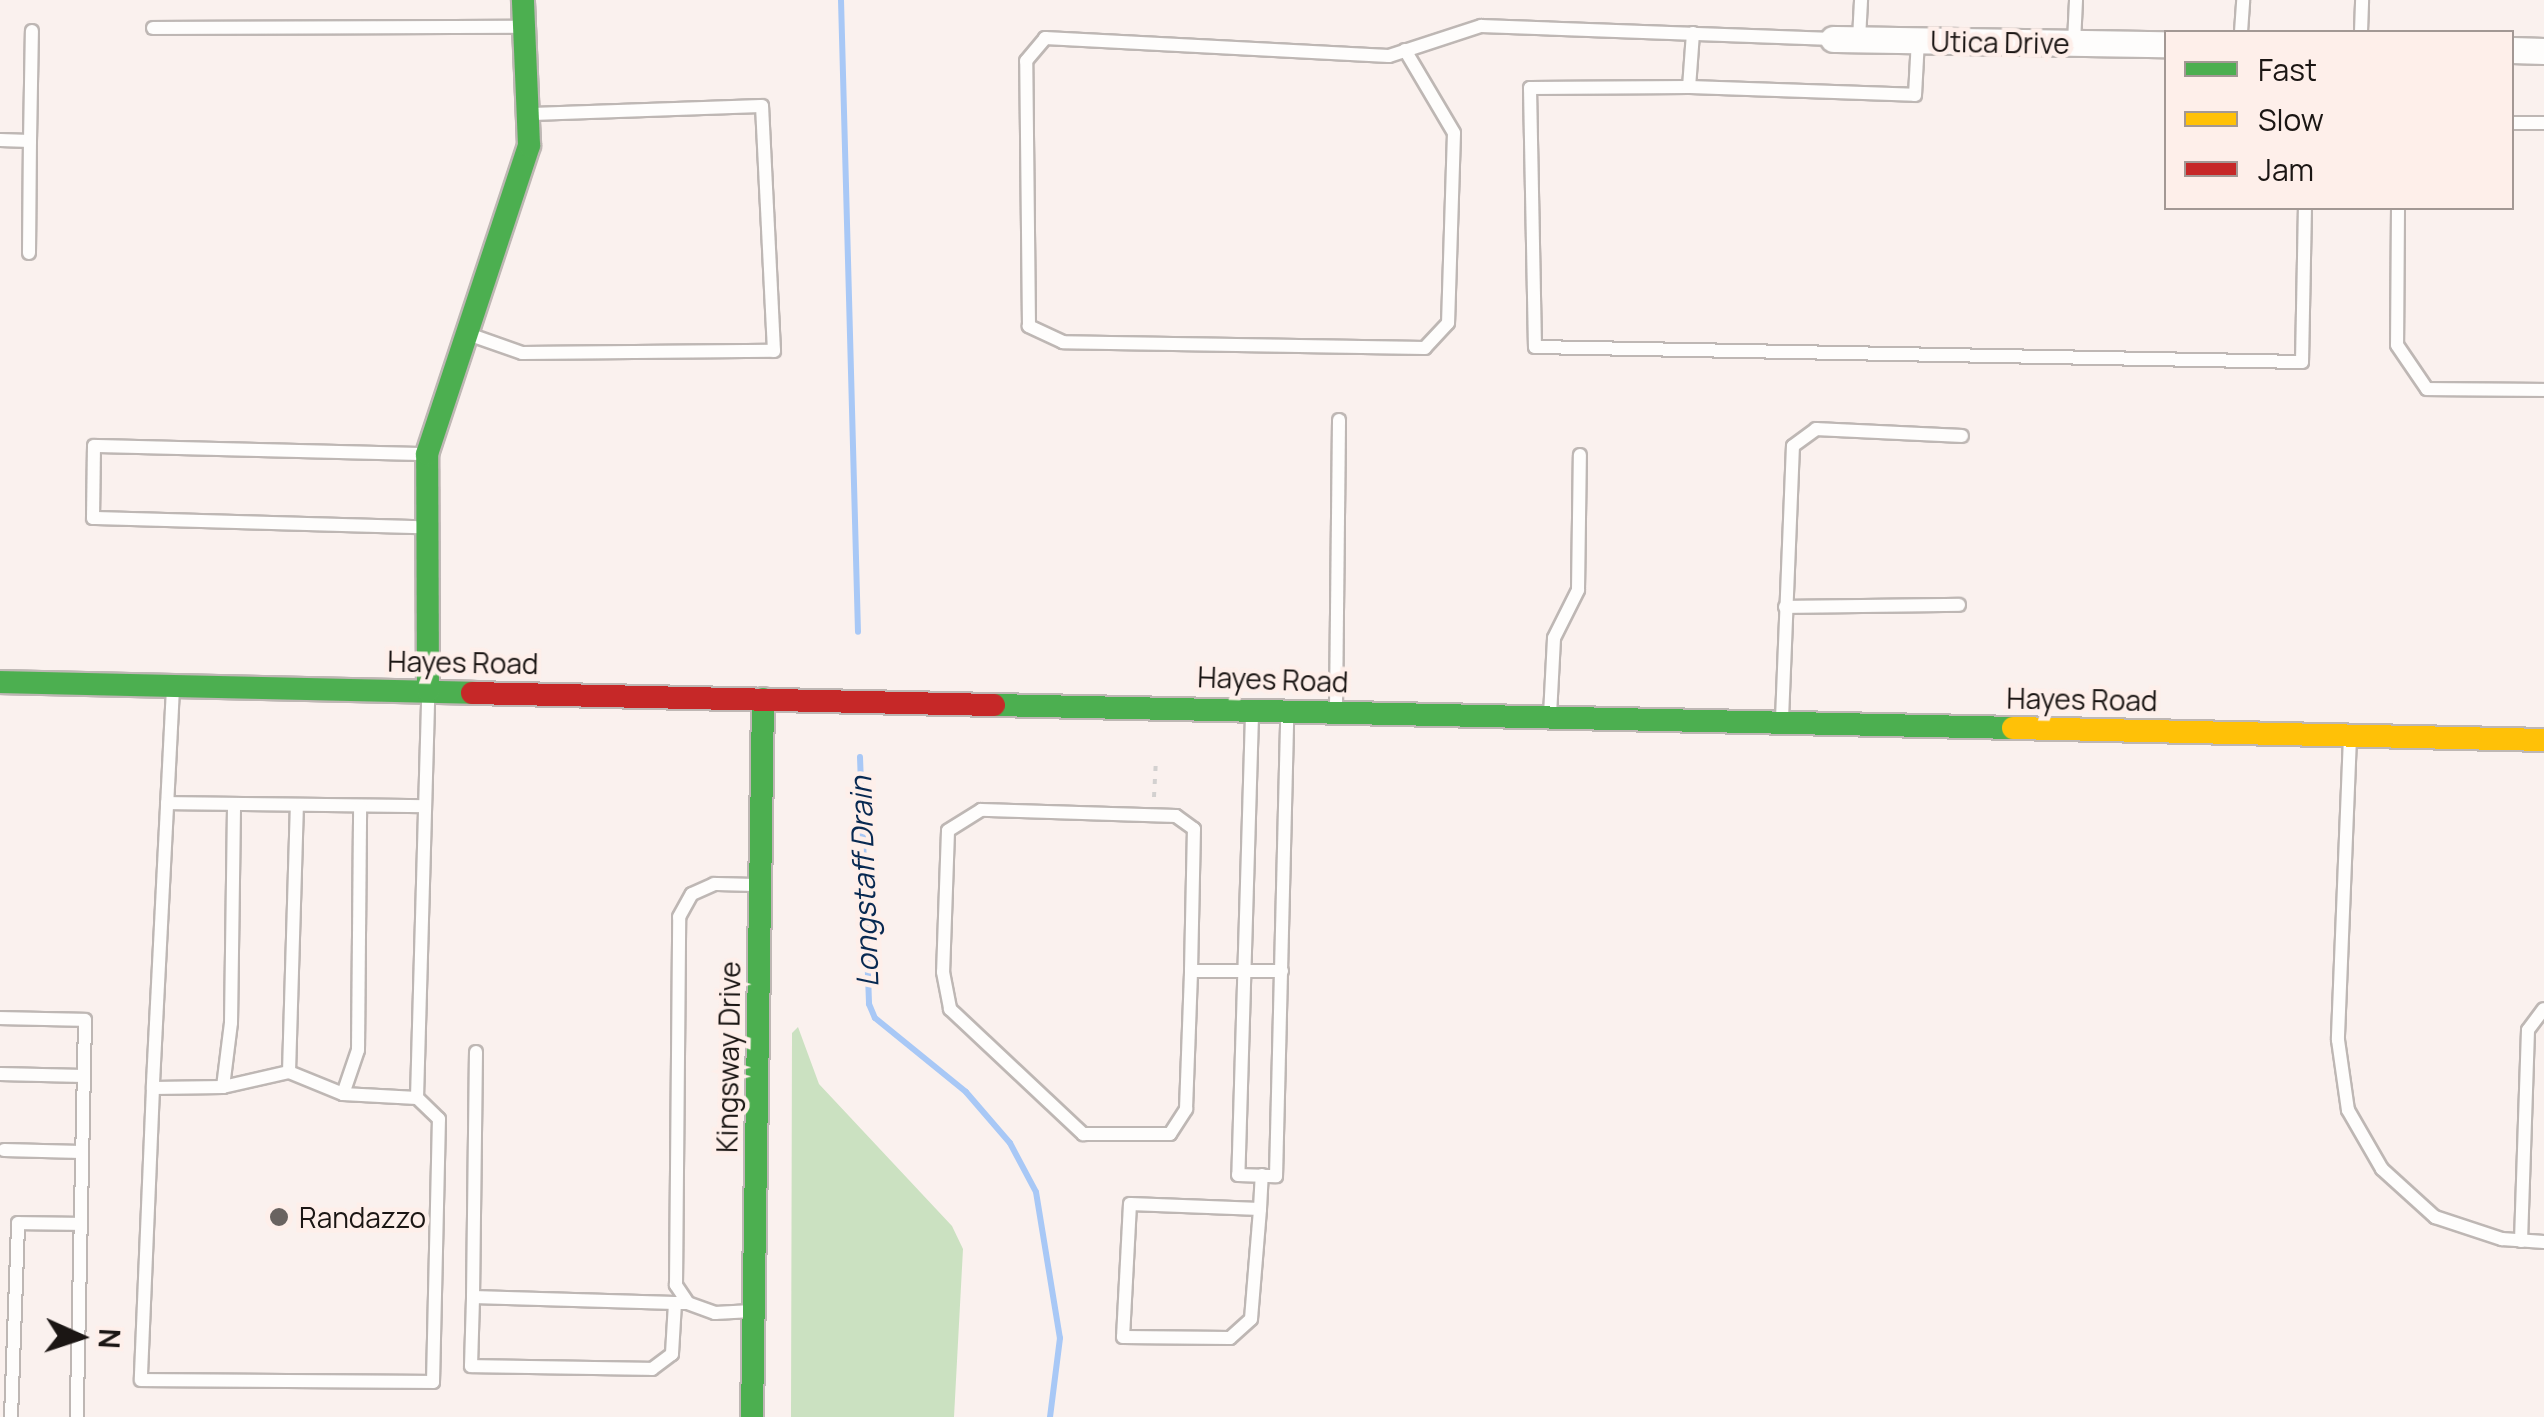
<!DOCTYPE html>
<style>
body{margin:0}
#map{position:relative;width:2544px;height:1417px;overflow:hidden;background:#faf1ee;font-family:Manrope,sans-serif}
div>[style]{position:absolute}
.green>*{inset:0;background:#cbe1c1}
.stream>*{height:6px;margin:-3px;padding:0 3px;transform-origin:3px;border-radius:3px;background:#a8c8f6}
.path>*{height:4px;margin-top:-2px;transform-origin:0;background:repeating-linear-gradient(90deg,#d3d1d0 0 5px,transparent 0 13px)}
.roads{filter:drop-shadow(2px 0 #beb7b4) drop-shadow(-2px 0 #beb7b4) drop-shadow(0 2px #beb7b4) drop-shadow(0 -2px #beb7b4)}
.lane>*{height:12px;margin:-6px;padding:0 6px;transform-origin:6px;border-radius:6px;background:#fefdfc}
.street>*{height:25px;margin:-12.5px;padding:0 12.5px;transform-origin:12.5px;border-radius:12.5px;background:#fefdfc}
.fast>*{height:22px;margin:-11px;padding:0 11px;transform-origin:11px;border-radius:11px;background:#4caf50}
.slow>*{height:22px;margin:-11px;padding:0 11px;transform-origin:11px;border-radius:11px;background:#ffc107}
.jam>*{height:22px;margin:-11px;padding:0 11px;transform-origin:11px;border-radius:11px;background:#c62828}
.dots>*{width:28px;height:28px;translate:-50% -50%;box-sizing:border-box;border:5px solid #feefea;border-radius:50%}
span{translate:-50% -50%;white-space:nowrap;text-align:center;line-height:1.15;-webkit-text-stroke:9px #feefea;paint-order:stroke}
.street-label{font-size:28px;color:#1b1614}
.poi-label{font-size:28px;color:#1b1614}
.left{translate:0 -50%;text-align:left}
.water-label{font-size:30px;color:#082952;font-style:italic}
.legend{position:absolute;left:2164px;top:30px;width:350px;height:180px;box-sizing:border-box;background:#feefea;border:2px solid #a39894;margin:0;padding:12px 18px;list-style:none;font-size:30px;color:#1b1614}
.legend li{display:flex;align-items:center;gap:20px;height:50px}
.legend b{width:50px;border:2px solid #a39894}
.north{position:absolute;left:30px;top:1287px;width:100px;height:100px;-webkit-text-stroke:8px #feefea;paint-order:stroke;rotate:93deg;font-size:28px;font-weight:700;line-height:40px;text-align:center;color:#1b1614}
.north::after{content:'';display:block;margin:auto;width:35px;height:45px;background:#1b1614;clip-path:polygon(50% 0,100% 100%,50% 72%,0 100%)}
</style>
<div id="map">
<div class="green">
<i style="clip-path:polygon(798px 1027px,819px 1084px,952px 1226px,963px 1249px,954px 1417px,791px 1417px,792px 1033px)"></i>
</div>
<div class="stream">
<i style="left:841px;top:0;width:632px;rotate:88.46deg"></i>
<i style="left:860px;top:757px;width:247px;rotate:87.9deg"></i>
<i style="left:869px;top:1004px;width:15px;rotate:67deg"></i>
<i style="left:875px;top:1018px;width:117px;rotate:39.1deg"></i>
<i style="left:966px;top:1092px;width:67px;rotate:49.2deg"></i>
<i style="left:1010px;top:1143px;width:55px;rotate:62deg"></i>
<i style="left:1036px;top:1192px;width:148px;rotate:80.7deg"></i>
<i style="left:1060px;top:1338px;width:80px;rotate:97.2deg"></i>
</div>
<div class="path">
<i style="left:1154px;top:797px;width:35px;rotate:-87deg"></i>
</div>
<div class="roads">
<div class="lane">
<i style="left:153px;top:28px;width:368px;rotate:-0.2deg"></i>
<i style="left:2241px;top:32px;width:32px;rotate:-86deg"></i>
<i style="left:2361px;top:32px;width:32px;rotate:-88deg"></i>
<i style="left:1693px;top:33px;width:54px;rotate:94.2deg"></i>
<i style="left:1689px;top:87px;width:159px;rotate:179.6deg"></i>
<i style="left:1530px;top:88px;width:259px;rotate:88.9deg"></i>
<i style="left:1535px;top:347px;width:767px;rotate:1.12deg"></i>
<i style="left:2302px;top:362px;width:154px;rotate:-88.9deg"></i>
<i style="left:1859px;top:39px;width:39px;rotate:-87deg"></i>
<i style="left:2074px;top:43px;width:43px;rotate:-87.3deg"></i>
<i style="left:1405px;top:50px;width:96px;rotate:59.4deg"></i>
<i style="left:1454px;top:133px;width:190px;rotate:91.8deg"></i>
<i style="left:1448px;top:323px;width:34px;rotate:133deg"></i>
<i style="left:1425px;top:348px;width:362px;rotate:-179.1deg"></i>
<i style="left:1063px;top:342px;width:38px;rotate:-155deg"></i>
<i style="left:1029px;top:326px;width:265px;rotate:-90.6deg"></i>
<i style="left:1026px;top:61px;width:30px;rotate:-50deg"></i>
<i style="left:1045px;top:38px;width:344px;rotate:3deg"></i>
<i style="left:1389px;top:56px;width:97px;rotate:-18.1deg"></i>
<i style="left:1481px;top:26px;width:352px;rotate:2.1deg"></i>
<i style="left:1689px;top:87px;width:226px;rotate:2deg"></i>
<i style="left:1915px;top:95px;width:55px;rotate:-86.9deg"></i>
<i style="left:2512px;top:123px;width:32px"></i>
<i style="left:0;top:140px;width:30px;rotate:2deg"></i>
<i style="left:30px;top:141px;width:110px;rotate:-89deg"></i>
<i style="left:2398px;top:208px;width:137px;rotate:90.4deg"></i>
<i style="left:2397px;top:345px;width:53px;rotate:55.7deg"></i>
<i style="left:2427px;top:389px;width:117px;rotate:0.5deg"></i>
<i style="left:29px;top:253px;width:112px;rotate:-89.5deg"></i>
<i style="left:468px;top:334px;width:57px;rotate:19.4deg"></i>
<i style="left:522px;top:353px;width:252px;rotate:-0.5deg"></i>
<i style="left:774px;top:351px;width:245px;rotate:-92.8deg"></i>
<i style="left:762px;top:106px;width:231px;rotate:178deg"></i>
<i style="left:423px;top:454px;width:329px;rotate:-178.6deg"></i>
<i style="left:94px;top:446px;width:72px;rotate:90.8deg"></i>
<i style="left:93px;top:518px;width:331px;rotate:1.6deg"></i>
<i style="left:1785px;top:607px;width:174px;rotate:-0.7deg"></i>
<i style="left:173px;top:688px;width:400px;rotate:92.9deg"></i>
<i style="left:153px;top:1088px;width:70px;rotate:-0.8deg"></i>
<i style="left:223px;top:1087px;width:68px;rotate:-12.8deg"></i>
<i style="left:289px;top:1072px;width:58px;rotate:22.2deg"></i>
<i style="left:343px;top:1094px;width:74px;rotate:3.1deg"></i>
<i style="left:417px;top:1098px;width:404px;rotate:-88.4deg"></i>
<i style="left:1336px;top:708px;width:288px;rotate:-89.4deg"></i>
<i style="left:1252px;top:715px;width:460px;rotate:91.7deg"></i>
<i style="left:1238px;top:1175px;width:38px;rotate:2deg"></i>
<i style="left:1276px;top:1176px;width:462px;rotate:-88.6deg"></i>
<i style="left:1550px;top:715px;width:77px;rotate:-87deg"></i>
<i style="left:1554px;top:638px;width:54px;rotate:-63.4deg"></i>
<i style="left:1578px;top:590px;width:135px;rotate:-89.2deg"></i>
<i style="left:1782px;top:719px;width:273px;rotate:-87.7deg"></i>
<i style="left:1793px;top:446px;width:29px;rotate:-36deg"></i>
<i style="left:1816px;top:429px;width:146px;rotate:2.7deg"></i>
<i style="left:2350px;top:737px;width:303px;rotate:92.3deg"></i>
<i style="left:2338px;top:1040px;width:71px;rotate:81.9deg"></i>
<i style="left:2348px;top:1110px;width:68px;rotate:60deg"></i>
<i style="left:2382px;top:1169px;width:72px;rotate:42.2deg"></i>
<i style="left:2435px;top:1217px;width:71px;rotate:18.2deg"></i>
<i style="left:2502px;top:1239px;width:42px;rotate:4.1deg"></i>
<i style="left:167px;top:803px;width:256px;rotate:0.7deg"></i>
<i style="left:1191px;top:971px;width:142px;rotate:-88.8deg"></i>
<i style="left:1194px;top:829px;width:22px;rotate:-144deg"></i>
<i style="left:1176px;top:816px;width:195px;rotate:-178.2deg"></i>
<i style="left:981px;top:810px;width:39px;rotate:148deg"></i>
<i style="left:948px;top:831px;width:141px;rotate:92deg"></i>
<i style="left:943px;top:972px;width:38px;rotate:79deg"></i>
<i style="left:950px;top:1009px;width:183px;rotate:43.2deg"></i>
<i style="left:1083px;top:1134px;width:87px"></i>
<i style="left:1170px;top:1134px;width:30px;rotate:-57deg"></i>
<i style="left:1186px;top:1109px;width:138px;rotate:-87.9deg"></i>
<i style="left:1191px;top:971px;width:91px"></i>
<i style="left:0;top:1018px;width:85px;rotate:1.3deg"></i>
<i style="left:85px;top:1020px;width:397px;rotate:91.2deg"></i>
<i style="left:289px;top:1072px;width:267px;rotate:-88.3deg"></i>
<i style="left:0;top:1074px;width:83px;rotate:1.4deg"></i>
<i style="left:223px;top:1087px;width:64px;rotate:-82.9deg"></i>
<i style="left:231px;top:1023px;width:219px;rotate:-89.2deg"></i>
<i style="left:153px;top:1088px;width:292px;rotate:92.4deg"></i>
<i style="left:141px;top:1380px;width:292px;rotate:0.4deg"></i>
<i style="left:433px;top:1382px;width:263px;rotate:-88.7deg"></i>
<i style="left:439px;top:1119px;width:30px;rotate:-136deg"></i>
<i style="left:343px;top:1094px;width:46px;rotate:-71.2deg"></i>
<i style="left:358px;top:1050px;width:244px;rotate:-89.5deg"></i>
<i style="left:4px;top:1150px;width:77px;rotate:1.5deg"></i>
<i style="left:1260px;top:1209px;width:130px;rotate:-177.8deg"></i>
<i style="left:1130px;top:1204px;width:133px;rotate:93deg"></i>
<i style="left:1123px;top:1337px;width:107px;rotate:0.5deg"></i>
<i style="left:1230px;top:1338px;width:28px;rotate:-42deg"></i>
<i style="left:1251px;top:1319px;width:110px;rotate:-85.3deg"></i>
<i style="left:1260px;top:1209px;width:34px;rotate:-87deg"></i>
<i style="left:2521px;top:1241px;width:211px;rotate:-88.1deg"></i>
<i style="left:2528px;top:1030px;width:26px;rotate:-53deg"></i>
<i style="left:473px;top:1297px;width:245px;rotate:-89.3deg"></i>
<i style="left:675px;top:1303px;width:51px;rotate:93.4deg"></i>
<i style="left:672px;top:1354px;width:25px;rotate:143deg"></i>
<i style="left:652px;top:1369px;width:181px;rotate:-179.1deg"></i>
<i style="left:471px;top:1366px;width:69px;rotate:-88.3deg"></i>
<i style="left:473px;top:1297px;width:202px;rotate:1.7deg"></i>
<i style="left:675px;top:1303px;width:13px"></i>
<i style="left:752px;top:1311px;width:37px;rotate:177deg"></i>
<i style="left:715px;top:1313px;width:29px;rotate:-160deg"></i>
<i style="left:688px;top:1303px;width:22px;rotate:-124deg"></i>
<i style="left:676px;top:1285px;width:368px;rotate:-89.5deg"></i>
<i style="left:679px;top:917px;width:26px;rotate:-61deg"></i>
<i style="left:692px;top:894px;width:24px;rotate:-24deg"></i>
<i style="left:714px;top:884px;width:44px;rotate:1.3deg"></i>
<i style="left:11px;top:1417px;width:194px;rotate:-87.9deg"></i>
<i style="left:18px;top:1223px;width:62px;rotate:0.9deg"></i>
</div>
<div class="street">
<i style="left:1833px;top:39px;width:333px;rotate:0.9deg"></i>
<i style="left:2512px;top:50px;width:32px;rotate:2deg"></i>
</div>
<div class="fast">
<i style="left:0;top:682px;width:472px;rotate:1.3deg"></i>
<i style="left:428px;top:691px;width:237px;rotate:-90.2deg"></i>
<i style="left:427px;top:454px;width:325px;rotate:-71.7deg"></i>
<i style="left:529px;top:145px;width:145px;rotate:-92.4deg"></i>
<i style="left:994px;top:705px;width:1019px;rotate:1.29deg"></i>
<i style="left:752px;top:1417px;width:718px;rotate:-89.12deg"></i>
</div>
<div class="slow">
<i style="left:2013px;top:728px;width:531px;rotate:1.29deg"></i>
</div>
<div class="jam">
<i style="left:472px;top:693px;width:522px;rotate:1.32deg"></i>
</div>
</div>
<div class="dots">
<i style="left:279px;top:1217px;background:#696360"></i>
</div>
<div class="street-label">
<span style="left:2000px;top:42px;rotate:1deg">Utica Drive</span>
<span style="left:463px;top:662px;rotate:1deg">Hayes Road</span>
<span style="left:1273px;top:679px;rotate:2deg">Hayes Road</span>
<span style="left:2082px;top:699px;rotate:1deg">Hayes Road</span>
<span style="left:728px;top:1057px;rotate:-89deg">Kingsway Drive</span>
</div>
<div class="poi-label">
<span class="left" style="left:299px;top:1217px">Randazzo</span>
</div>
<div class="water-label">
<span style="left:864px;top:882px;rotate:-92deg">Longstaff Drain</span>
</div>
<ul class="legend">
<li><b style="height:12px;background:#4caf50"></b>Fast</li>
<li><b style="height:12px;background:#ffc107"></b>Slow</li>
<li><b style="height:12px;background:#c62828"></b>Jam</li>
</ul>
<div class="north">N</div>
</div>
